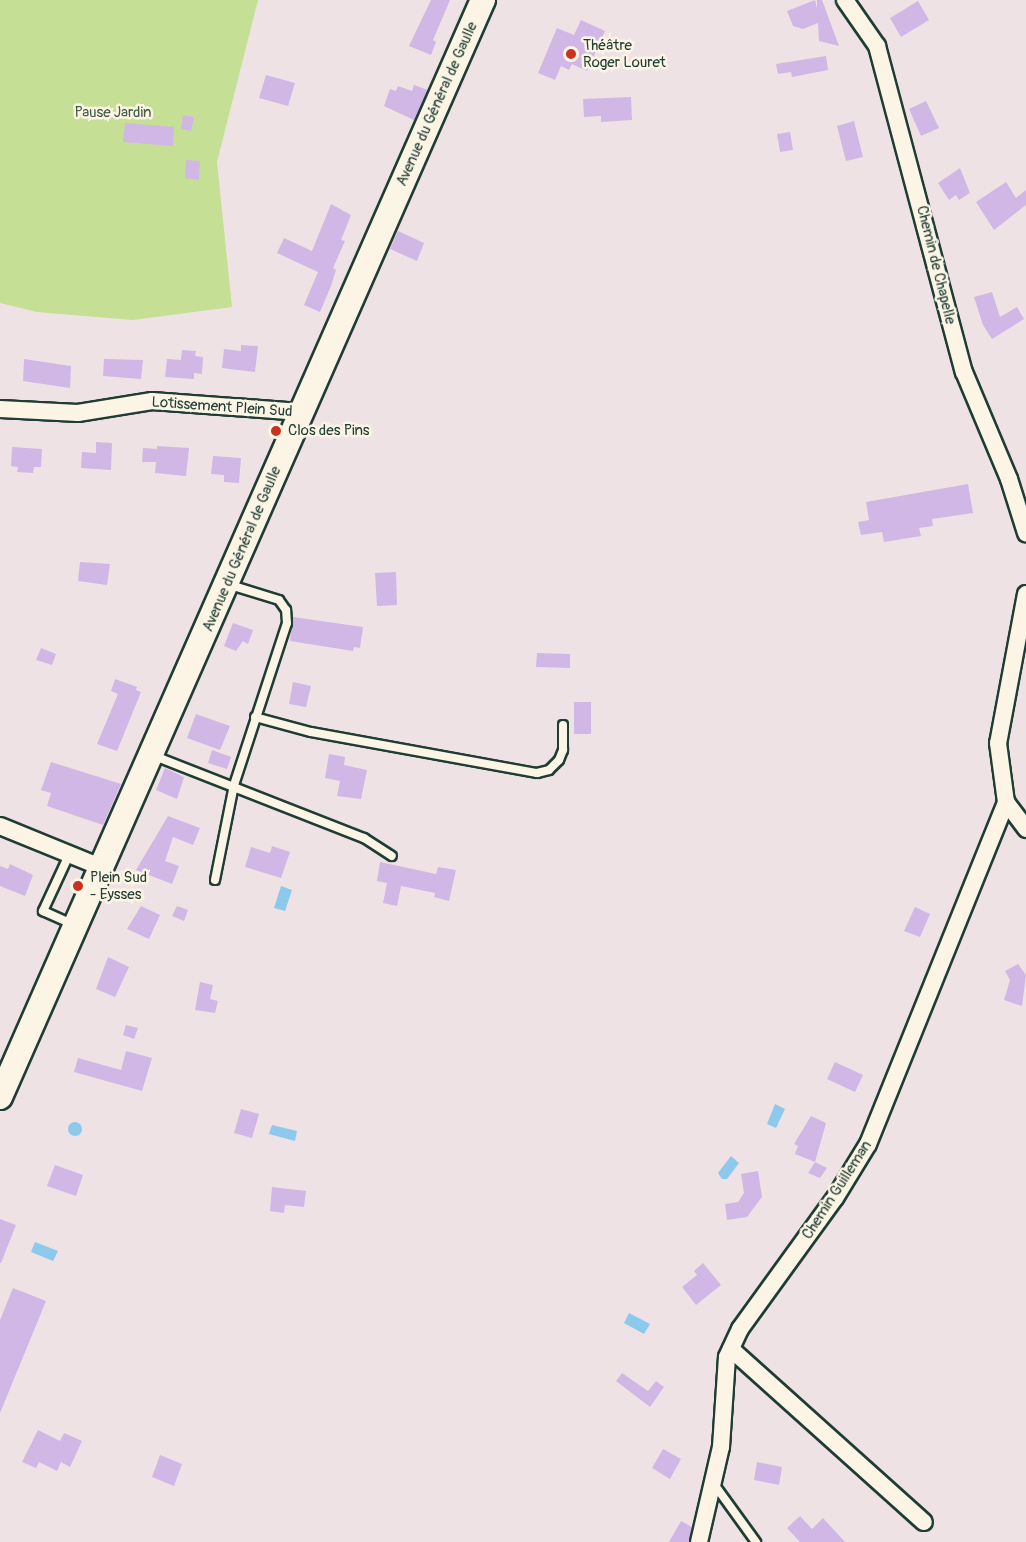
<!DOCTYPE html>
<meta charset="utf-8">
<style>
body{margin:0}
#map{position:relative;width:1026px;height:1542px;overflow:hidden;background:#efe2e5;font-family:Pangolin,sans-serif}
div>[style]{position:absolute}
.green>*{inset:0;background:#c5df95}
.water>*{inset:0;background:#8cc9ec}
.round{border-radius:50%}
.building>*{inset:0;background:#d1b7e5}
.roads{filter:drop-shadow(2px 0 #1f3d34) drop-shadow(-2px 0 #1f3d34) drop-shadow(0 2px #1f3d34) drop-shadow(0 -2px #1f3d34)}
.service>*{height:8px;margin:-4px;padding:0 4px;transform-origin:4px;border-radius:4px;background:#fcf5e5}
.minor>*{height:16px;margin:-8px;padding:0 8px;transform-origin:8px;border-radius:8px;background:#fcf5e5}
.secondary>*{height:24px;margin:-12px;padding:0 12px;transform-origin:12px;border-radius:12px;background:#fcf5e5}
.dots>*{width:16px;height:16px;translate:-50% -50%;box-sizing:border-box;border:3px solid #fcf5e5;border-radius:50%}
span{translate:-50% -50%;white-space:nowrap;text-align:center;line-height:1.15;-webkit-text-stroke:5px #fcf5e5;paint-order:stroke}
.poi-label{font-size:15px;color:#1f3d34}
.left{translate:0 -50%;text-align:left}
.street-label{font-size:15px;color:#1f3d34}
.park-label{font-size:15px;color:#405d47}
</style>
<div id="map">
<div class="green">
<i style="clip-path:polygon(0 0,258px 0,217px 162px,232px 307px,133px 320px,37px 312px,0 303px)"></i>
</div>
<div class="water">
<i style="clip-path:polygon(281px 886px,292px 890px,285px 911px,274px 908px)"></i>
<i style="clip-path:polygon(775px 1104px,785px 1109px,776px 1128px,767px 1124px)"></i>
<i class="round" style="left:68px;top:1122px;width:14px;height:14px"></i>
<i style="clip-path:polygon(272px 1125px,297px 1131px,295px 1141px,269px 1134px)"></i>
<i style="clip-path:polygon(731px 1156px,739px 1163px,727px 1179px,722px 1179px,718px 1173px)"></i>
<i style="clip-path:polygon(35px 1242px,58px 1251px,53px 1261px,31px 1252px)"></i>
<i style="clip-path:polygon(629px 1313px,650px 1324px,644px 1334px,624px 1323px)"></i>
</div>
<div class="building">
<i style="clip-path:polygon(431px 0,450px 0,433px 40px,436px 42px,431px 55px,409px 46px)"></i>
<i style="clip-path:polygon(815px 0,817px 8px,817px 0,822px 0,839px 46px,819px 41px,818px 23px,803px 29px,793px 26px,787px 11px)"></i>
<i style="clip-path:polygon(918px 1px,929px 20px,901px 37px,890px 18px)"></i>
<i style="clip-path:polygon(581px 20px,605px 31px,587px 71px,572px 64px,569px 70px,561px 66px,555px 80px,538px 73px,557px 28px,574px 35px)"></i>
<i style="clip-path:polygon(826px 56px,828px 70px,792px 77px,791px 72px,778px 74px,776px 64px)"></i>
<i style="clip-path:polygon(266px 75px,295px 83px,288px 106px,259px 98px)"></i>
<i style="clip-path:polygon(414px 85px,428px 90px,414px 120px,384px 106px,390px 89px,396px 91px,398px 86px,412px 91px)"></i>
<i style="clip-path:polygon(631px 97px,632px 120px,601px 122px,601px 116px,584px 117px,583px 99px)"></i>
<i style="clip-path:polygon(926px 101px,939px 128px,921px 136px,909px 109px)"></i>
<i style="clip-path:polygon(183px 115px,194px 117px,191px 131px,181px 129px)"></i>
<i style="clip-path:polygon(854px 121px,863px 157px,846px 161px,837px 126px)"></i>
<i style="clip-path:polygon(125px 123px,174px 127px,173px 146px,123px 142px)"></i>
<i style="clip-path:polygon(790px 132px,793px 150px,780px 152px,777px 134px)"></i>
<i style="clip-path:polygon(186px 160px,200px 161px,199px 180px,185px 178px)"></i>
<i style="clip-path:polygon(960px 168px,970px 193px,959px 200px,956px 195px,949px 200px,938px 183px)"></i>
<i style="clip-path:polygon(1006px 182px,1016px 198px,1026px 190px,1026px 205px,994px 230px,976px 202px)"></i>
<i style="clip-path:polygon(331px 204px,351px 215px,341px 240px,345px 241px,333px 268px,336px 270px,331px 286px,320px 312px,304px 305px,318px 272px,277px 253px,284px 238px,312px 251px)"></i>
<i style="clip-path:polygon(398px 231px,424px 243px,417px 261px,390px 249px)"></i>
<i style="clip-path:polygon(992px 292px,1000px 317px,1017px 307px,1024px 319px,992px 339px,983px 325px,974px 297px)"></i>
<i style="clip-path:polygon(241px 345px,258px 346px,255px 372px,222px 368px,224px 349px,241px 351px)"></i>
<i style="clip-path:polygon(182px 350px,196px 351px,195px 356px,203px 357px,202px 374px,194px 373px,194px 379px,165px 377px,167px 359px,181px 360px)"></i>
<i style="clip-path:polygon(24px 359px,71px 366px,70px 388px,23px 381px)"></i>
<i style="clip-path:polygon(104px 359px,143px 360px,141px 379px,103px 376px)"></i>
<i style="clip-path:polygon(96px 442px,112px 443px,111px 470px,81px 468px,82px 452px,96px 453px)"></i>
<i style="clip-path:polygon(157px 446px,189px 448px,186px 476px,155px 473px,156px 462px,142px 462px,143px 448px,157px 449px)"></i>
<i style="clip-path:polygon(12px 447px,42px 449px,41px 467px,34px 467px,33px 473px,17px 472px,18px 467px,11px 466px)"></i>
<i style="clip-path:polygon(213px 456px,241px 458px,239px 483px,224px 482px,224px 475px,211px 474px)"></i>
<i style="clip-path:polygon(968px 484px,973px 513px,932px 519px,933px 526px,919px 528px,921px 536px,884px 542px,882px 532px,861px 535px,858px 522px,869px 520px,866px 502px)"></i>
<i style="clip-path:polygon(80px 562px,110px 564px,107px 585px,78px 581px)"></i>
<i style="clip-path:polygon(396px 572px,397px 605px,377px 606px,375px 573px)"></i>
<i style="clip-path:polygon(293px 617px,363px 627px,360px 648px,354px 647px,353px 651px,290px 641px)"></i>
<i style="clip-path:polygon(233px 623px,253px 630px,248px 644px,243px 641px,236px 651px,224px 646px)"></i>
<i style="clip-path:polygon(41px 648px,56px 654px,52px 665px,36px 660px)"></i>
<i style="clip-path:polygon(537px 653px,570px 654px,570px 668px,536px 667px)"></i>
<i style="clip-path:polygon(115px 679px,137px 687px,136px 690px,141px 692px,117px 751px,97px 744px,118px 694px,111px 691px)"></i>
<i style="clip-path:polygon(293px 682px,311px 686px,306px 707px,289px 704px)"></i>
<i style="clip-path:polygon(574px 702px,591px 702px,591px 734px,574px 734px)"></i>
<i style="clip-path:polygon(196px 714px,230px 726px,220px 750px,187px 738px)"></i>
<i style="clip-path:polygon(212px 750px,231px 757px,227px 769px,208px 763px)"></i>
<i style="clip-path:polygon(329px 754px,345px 757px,344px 765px,367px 770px,361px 799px,337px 796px,340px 781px,325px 778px)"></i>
<i style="clip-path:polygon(51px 762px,121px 784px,103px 825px,47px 806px,51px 793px,41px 790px)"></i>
<i style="clip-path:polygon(165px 768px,184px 777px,177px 799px,156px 790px)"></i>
<i style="clip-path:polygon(168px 816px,200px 828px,193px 845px,173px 837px,165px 861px,179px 866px,172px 884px,136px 870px)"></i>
<i style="clip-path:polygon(272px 846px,290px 852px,281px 878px,245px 867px,251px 847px,270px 853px)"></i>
<i style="clip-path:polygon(380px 862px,436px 874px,438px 867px,456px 870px,449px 901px,434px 897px,435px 893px,401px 886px,397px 906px,383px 903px,387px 883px,377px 881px)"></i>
<i style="clip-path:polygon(10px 864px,33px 875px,25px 896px,0 886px,0 866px,8px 869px)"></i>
<i style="clip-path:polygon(141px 906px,160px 915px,149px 939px,127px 929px)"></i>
<i style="clip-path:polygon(177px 906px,188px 910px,184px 921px,172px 916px)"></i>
<i style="clip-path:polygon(915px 907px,930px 914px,920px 937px,904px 931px)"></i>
<i style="clip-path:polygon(108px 957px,129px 967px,115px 997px,96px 989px)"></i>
<i style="clip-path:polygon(1018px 964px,1026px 975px,1022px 1006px,1004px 1000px,1010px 980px,1005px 971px)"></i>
<i style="clip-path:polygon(200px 982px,213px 985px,210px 999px,218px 1001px,215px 1013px,195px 1010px)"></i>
<i style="clip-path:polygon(126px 1025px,138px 1028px,134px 1039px,123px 1035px)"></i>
<i style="clip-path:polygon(126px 1051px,152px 1058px,142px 1091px,74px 1072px,78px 1058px,121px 1070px)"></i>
<i style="clip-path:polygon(835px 1062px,863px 1075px,855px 1092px,827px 1079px)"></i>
<i style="clip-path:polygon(241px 1109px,259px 1114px,252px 1138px,234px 1133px)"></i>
<i style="clip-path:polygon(811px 1116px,826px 1123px,815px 1162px,827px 1168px,820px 1178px,808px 1173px,815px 1162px,795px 1154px,798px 1146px,794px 1144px)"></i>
<i style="clip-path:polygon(55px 1165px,83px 1175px,76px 1196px,47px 1186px)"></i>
<i style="clip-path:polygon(758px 1171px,762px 1197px,747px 1217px,727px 1220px,725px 1204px,738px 1202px,744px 1193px,741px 1174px)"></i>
<i style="clip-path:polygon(272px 1187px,306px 1191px,304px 1207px,285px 1205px,284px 1213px,270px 1211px)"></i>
<i style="clip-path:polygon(0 1219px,16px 1225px,1px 1263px,0 1263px)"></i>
<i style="clip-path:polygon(703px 1263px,721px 1285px,696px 1305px,682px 1287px,697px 1275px,694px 1271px)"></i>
<i style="clip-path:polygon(13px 1288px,46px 1301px,0 1413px,0 1320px)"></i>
<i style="clip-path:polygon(622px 1373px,648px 1391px,656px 1381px,664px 1387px,650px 1407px,616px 1381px)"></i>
<i style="clip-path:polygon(38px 1430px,60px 1441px,64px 1433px,82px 1441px,70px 1467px,61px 1462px,57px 1471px,39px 1462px,36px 1468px,22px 1462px)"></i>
<i style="clip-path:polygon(663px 1449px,681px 1459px,670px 1479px,652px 1468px)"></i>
<i style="clip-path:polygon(160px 1455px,182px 1464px,174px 1486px,152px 1477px)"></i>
<i style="clip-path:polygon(757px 1462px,782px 1467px,779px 1485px,754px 1480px)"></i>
<i style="clip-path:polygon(800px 1516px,812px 1529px,823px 1518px,845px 1542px,800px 1542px,787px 1528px)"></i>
<i style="clip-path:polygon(681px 1521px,692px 1527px,689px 1542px,669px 1542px)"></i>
</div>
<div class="roads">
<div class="service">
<i style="left:255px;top:717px;width:58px;rotate:15deg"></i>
<i style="left:311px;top:732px;width:230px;rotate:10.3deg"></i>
<i style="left:537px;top:773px;width:12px;rotate:-14deg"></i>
<i style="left:549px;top:770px;width:14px;rotate:-45deg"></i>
<i style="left:559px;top:760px;width:11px;rotate:-68deg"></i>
<i style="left:563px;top:750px;width:25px;rotate:-90deg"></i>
<i style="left:152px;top:755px;width:228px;rotate:21.4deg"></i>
<i style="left:364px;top:838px;width:33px;rotate:33deg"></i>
<i style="left:69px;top:855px;width:62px;rotate:114.9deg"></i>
<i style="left:43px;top:911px;width:34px;rotate:24deg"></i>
<i style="left:215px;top:880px;width:97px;rotate:-78.7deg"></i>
<i style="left:234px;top:785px;width:170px;rotate:-71.9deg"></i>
<i style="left:287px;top:623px;width:13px;rotate:-94deg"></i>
<i style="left:286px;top:610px;width:12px;rotate:-125deg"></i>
<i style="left:279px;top:600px;width:54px;rotate:-162.9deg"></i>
<i style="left:714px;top:1484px;width:72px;rotate:54.1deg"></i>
</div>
<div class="minor">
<i style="left:845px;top:0;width:56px;rotate:55.2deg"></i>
<i style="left:877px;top:46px;width:337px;rotate:75.1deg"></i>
<i style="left:964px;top:372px;width:116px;rotate:67.2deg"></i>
<i style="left:1009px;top:479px;width:57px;rotate:72.5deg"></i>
<i style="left:0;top:409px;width:78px;rotate:2.9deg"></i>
<i style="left:78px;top:413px;width:75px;rotate:-9.2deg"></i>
<i style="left:152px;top:401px;width:149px;rotate:4.2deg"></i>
<i style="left:1026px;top:594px;width:152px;rotate:100.6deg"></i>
<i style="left:998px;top:743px;width:60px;rotate:82.3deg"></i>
<i style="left:1006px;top:802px;width:34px;rotate:53deg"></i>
<i style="left:0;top:826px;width:111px;rotate:22.2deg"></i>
<i style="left:731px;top:1349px;width:259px;rotate:41.9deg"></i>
<i style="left:699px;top:1542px;width:98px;rotate:-77deg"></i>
<i style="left:721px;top:1447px;width:90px;rotate:-86.2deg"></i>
<i style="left:727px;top:1357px;width:31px;rotate:-65deg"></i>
<i style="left:740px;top:1329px;width:162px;rotate:-54.1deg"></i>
<i style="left:835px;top:1198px;width:63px;rotate:-58.6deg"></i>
<i style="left:868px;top:1144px;width:369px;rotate:-68deg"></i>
</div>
<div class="secondary">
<i style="left:0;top:1097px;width:1199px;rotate:-66.24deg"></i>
</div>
</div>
<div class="dots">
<i style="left:571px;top:54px;background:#c8321e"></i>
<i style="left:276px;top:431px;background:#c8321e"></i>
<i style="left:78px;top:886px;background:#c8321e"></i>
</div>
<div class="poi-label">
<span class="left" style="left:583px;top:54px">Théâtre<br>Roger Louret</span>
<span class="left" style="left:288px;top:431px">Clos des Pins</span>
<span class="left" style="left:90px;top:886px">Plein Sud<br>- Eysses</span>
</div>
<div class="street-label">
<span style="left:437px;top:104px;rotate:-66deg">Avenue du Général de Gaulle</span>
<span style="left:936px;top:265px;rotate:76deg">Chemin de Chapelle</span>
<span style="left:222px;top:407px;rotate:4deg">Lotissement Plein Sud</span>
<span style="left:242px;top:549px;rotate:-67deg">Avenue du Général de Gaulle</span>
<span style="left:837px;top:1190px;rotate:-57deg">Chemin Guilleman</span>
</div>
<div class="park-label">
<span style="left:113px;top:113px">Pause Jardin</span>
</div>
</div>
